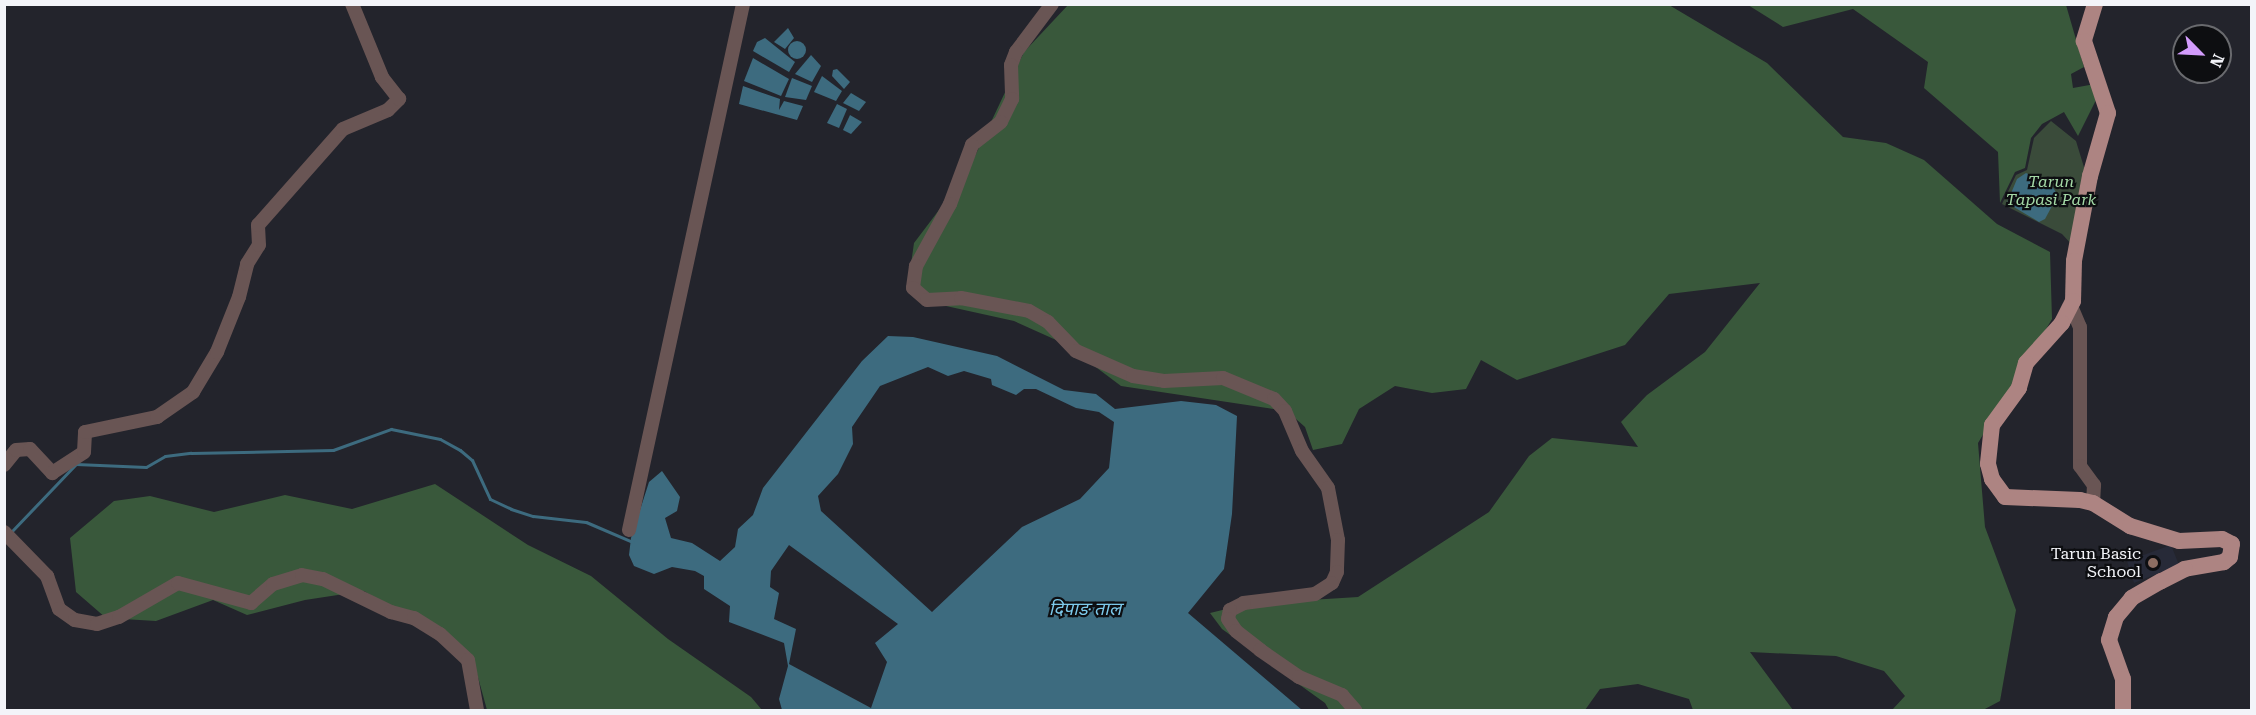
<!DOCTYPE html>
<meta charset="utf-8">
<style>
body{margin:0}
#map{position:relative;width:2256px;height:715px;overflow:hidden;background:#23242c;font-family:"Roboto Serif","Noto Sans Devanagari",serif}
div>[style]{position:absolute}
.built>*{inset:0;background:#272a38}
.green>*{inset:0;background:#3a4b3a}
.forest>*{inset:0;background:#39583b}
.water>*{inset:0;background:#3d6b7f}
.round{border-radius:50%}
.stream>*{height:3px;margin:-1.5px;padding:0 1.5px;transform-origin:1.5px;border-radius:1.5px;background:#3d6b7f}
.minor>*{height:14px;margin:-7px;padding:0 7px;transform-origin:7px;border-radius:7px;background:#695554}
.major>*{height:16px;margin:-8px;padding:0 8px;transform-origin:8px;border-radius:8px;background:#ad8482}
.dots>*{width:16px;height:16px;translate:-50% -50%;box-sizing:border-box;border:3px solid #0d0e11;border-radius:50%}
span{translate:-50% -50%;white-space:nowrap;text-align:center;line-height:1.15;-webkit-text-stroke:4.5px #0d0e11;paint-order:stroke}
.park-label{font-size:16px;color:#a4d9a6;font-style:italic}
.poi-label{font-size:16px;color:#f3f4f9}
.right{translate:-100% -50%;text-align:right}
.water-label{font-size:18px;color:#7dcaec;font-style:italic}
.frame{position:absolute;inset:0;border:6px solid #f3f4f9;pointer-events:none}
.north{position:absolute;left:2172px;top:24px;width:60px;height:60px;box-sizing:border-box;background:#0d0e11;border:2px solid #696a6e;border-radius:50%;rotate:114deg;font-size:16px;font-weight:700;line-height:24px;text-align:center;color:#f3f4f9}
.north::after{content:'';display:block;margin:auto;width:21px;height:27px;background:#d39cfc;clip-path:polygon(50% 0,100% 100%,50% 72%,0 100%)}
</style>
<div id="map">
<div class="built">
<i style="clip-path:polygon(2171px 545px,2179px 565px,2134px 583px,2127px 561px)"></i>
</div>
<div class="green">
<i style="clip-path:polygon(2051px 121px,2076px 141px,2087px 177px,2074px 247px,2062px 234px,2002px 204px,2016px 175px,2027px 170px,2034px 138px)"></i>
</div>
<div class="forest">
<i style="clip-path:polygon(1068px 5px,1669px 5px,1767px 63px,1843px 137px,1886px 143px,1924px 160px,1997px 224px,2050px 252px,2052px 319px,1978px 443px,1985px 527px,2016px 610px,2000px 701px,1983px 710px,1892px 710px,1905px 696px,1884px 671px,1836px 656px,1750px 652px,1793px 710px,1693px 710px,1689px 699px,1638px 684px,1600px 689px,1585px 710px,1329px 710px,1325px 703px,1222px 629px,1210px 613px,1247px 604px,1358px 597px,1489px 512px,1529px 456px,1552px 438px,1638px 447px,1621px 422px,1647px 395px,1705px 352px,1760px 283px,1669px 294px,1625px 345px,1517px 380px,1481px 360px,1466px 389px,1432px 393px,1395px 386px,1359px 409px,1342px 444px,1313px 450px,1305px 427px,1287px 411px,1121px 386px,1065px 344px,1014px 321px,946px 306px,908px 285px,914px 243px,967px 173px,1024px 52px)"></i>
<i style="clip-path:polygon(1748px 5px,2066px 5px,2084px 67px,2071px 74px,2073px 88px,2095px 84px,2098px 96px,2078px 136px,2064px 112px,2042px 124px,2031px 138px,2025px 168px,2015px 172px,2000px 203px,1998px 152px,1924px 88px,1928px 62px,1853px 9px,1783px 27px)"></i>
<i style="clip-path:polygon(435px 484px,528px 545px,591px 576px,668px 639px,751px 697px,762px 710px,487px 710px,473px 659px,364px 591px,305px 600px,247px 615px,213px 600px,156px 621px,106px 618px,76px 592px,70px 538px,114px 501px,150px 496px,214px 512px,285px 495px,352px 509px)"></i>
</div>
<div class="water">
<i style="clip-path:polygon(788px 28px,794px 38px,785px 49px,774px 42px)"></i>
<i style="clip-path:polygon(765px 38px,795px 62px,789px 72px,753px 51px,757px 42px)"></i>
<i class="round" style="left:788px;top:41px;width:18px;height:18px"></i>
<i style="clip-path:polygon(811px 55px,821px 66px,812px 82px,795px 74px)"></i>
<i style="clip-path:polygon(753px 58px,789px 79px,781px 96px,744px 81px)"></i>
<i style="clip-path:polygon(837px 69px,850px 82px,844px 89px,832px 76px,833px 70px)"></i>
<i style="clip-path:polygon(822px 76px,842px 91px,836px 101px,814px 92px)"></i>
<i style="clip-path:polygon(792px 78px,812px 86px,806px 100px,785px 97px)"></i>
<i style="clip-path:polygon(743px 86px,780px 99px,779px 110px,784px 101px,803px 106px,797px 120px,739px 104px)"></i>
<i style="clip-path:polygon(851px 93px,866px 102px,859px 111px,843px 103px)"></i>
<i style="clip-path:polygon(837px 104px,847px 109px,839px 128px,827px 123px)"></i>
<i style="clip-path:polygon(850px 115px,862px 122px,851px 134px,843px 130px)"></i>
<i style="clip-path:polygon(2026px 173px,2051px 185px,2058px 195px,2045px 219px,2039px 222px,2007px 203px,2017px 179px)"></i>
<i style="clip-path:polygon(evenodd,888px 336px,913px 337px,997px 356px,1064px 390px,1096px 394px,1115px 409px,1181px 401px,1216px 405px,1237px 416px,1232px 514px,1224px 569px,1188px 613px,1302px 710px,782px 710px,779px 699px,788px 666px,784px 643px,729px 622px,730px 606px,704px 589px,704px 576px,695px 571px,672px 567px,654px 574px,634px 566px,629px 555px,631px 538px,649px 482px,662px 471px,680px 497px,677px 511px,665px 518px,671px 538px,692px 543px,720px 561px,735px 547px,738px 529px,753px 515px,763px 488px,862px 361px,888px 336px,928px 367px,948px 376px,964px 371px,991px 379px,992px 385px,1016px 395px,1024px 389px,1036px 389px,1076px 408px,1099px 412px,1114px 422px,1109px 468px,1080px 499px,1022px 527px,932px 612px,821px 511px,818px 496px,838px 474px,853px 444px,852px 427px,880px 386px,928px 367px,888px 336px,789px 545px,898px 624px,875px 643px,887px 662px,871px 708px,789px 664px,796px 629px,774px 619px,779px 593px,770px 587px,771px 571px,789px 545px)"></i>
</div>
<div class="stream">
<i style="left:11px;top:532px;width:94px;rotate:-46.3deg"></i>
<i style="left:76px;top:464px;width:70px;rotate:2.5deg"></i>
<i style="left:146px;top:467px;width:22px;rotate:-30deg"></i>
<i style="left:165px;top:456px;width:26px;rotate:-7deg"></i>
<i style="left:191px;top:453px;width:142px;rotate:-1.2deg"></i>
<i style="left:333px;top:450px;width:62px;rotate:-19.9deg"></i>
<i style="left:391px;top:429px;width:50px;rotate:11.5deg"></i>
<i style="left:440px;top:439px;width:23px;rotate:29deg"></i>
<i style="left:460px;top:450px;width:16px;rotate:40deg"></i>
<i style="left:472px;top:460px;width:43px;rotate:65.2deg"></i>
<i style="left:490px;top:499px;width:23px;rotate:25deg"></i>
<i style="left:511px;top:509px;width:23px;rotate:18deg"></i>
<i style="left:533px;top:516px;width:53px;rotate:6.5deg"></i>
<i style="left:586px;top:522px;width:51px;rotate:23.1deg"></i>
</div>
<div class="minor">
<i style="left:1052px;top:4px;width:60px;rotate:126.9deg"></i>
<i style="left:1016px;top:52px;width:14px;rotate:111deg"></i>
<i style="left:1011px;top:65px;width:34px;rotate:88deg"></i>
<i style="left:1012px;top:99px;width:25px;rotate:116deg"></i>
<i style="left:1001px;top:122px;width:37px;rotate:142deg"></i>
<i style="left:972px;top:145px;width:63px;rotate:110.4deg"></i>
<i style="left:950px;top:204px;width:71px;rotate:118.7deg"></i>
<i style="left:916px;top:266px;width:22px;rotate:98deg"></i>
<i style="left:913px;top:288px;width:18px;rotate:41deg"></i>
<i style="left:927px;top:300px;width:34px;rotate:-3deg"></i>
<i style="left:961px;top:298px;width:69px;rotate:10.8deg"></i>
<i style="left:1029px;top:311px;width:22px;rotate:30deg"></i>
<i style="left:1048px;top:322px;width:40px;rotate:46deg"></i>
<i style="left:1076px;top:351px;width:62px;rotate:23.7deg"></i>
<i style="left:1133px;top:376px;width:31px;rotate:9deg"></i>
<i style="left:1164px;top:381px;width:59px;rotate:-2.9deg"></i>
<i style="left:1223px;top:378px;width:55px;rotate:22.4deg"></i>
<i style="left:1274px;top:399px;width:16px;rotate:47deg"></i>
<i style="left:1285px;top:411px;width:43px;rotate:67deg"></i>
<i style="left:1302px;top:451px;width:45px;rotate:54.9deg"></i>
<i style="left:1328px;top:488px;width:53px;rotate:79.1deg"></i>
<i style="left:1338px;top:540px;width:32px;rotate:92deg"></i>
<i style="left:1337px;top:572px;width:12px;rotate:114deg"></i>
<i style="left:1332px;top:583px;width:20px;rotate:147deg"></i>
<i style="left:1315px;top:594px;width:72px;rotate:172.8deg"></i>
<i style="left:1244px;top:603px;width:16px;rotate:153deg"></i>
<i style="left:1230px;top:610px;width:9px;rotate:103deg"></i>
<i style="left:1228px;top:619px;width:14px;rotate:56deg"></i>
<i style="left:1236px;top:631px;width:31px;rotate:38deg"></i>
<i style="left:1260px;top:650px;width:47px;rotate:34.7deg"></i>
<i style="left:1299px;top:677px;width:47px;rotate:22.7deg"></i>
<i style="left:1342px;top:695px;width:20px;rotate:49deg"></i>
<i style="left:2071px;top:306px;width:23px;rotate:67deg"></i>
<i style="left:2080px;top:327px;width:139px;rotate:90deg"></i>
<i style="left:2080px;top:466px;width:24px;rotate:54deg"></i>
<i style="left:2094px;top:485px;width:18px;rotate:93deg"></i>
<i style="left:4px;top:465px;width:19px;rotate:-51deg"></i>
<i style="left:16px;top:450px;width:14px;rotate:-4deg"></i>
<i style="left:30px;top:449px;width:33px;rotate:47deg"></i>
<i style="left:52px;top:473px;width:38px;rotate:-33deg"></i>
<i style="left:84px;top:452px;width:20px;rotate:-87deg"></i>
<i style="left:85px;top:432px;width:74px;rotate:-11.8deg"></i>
<i style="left:157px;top:417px;width:44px;rotate:-34.8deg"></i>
<i style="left:193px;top:392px;width:47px;rotate:-59deg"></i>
<i style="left:217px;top:352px;width:59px;rotate:-68.2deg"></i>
<i style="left:239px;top:297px;width:34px;rotate:-76deg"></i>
<i style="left:247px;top:264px;width:22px;rotate:-58deg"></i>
<i style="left:259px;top:245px;width:20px;rotate:-93deg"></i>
<i style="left:258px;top:225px;width:128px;rotate:-48.5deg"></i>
<i style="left:343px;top:129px;width:49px;rotate:-22.9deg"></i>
<i style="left:388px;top:110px;width:16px;rotate:-45deg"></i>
<i style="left:399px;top:99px;width:28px;rotate:-128deg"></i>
<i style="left:382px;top:77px;width:79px;rotate:-112.3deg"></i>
<i style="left:629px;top:530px;width:538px;rotate:-77.77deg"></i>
<i style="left:4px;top:532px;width:62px;rotate:45.7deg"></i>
<i style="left:47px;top:576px;width:35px;rotate:70deg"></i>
<i style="left:59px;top:609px;width:19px;rotate:35deg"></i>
<i style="left:75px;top:620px;width:22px;rotate:10deg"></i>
<i style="left:97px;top:624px;width:23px;rotate:-18deg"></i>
<i style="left:119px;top:617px;width:68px;rotate:-30deg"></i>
<i style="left:178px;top:583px;width:76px;rotate:15.3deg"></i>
<i style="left:251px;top:603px;width:29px;rotate:-41deg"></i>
<i style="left:273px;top:584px;width:30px;rotate:-17deg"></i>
<i style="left:302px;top:575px;width:21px;rotate:11deg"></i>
<i style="left:323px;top:579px;width:76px;rotate:25.9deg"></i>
<i style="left:391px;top:612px;width:24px;rotate:15deg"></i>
<i style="left:414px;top:618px;width:31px;rotate:32deg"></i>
<i style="left:440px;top:634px;width:38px;rotate:43deg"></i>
<i style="left:468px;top:660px;width:51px;rotate:79.8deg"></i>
</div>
<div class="major">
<i style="left:2095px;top:4px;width:39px;rotate:107deg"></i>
<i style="left:2084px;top:41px;width:76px;rotate:71.6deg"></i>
<i style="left:2108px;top:113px;width:66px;rotate:105.9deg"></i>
<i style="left:2090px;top:176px;width:86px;rotate:100.7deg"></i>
<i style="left:2074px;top:261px;width:40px;rotate:91.4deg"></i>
<i style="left:2073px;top:301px;width:25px;rotate:117deg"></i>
<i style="left:2062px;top:323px;width:54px;rotate:132deg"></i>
<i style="left:2026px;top:363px;width:26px;rotate:106deg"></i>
<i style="left:2019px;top:388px;width:46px;rotate:126.1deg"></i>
<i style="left:1992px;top:425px;width:39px;rotate:96deg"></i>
<i style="left:1988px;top:464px;width:16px;rotate:75deg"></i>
<i style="left:1992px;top:479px;width:22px;rotate:54deg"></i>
<i style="left:2005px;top:497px;width:75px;rotate:2.3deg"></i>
<i style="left:2080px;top:500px;width:13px;rotate:13deg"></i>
<i style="left:2093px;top:503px;width:44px;rotate:31.9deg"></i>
<i style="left:2130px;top:526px;width:51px;rotate:17deg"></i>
<i style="left:2179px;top:541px;width:43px;rotate:-2.7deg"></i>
<i style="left:2222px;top:539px;width:11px;rotate:27deg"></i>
<i style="left:2232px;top:544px;width:13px;rotate:99deg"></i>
<i style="left:2230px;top:557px;width:8px;rotate:140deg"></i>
<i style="left:2224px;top:562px;width:40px;rotate:170deg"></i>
<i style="left:2185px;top:569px;width:27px;rotate:153deg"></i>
<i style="left:2161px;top:581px;width:34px;rotate:150deg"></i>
<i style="left:2132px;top:598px;width:25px;rotate:130deg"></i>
<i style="left:2116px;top:617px;width:24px;rotate:107deg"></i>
<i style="left:2109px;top:640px;width:41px;rotate:70.3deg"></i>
<i style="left:2123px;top:679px;width:31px;rotate:90deg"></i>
</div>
<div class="dots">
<i style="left:2153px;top:563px;background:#8d6e63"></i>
</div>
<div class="park-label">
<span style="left:2051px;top:191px">Tarun<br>Tapasi Park</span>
</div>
<div class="poi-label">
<span class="right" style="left:2141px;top:563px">Tarun Basic<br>School</span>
</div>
<div class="water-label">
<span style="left:1085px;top:609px">दिपाङ ताल</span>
</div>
<div class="frame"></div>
<div class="north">N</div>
</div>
